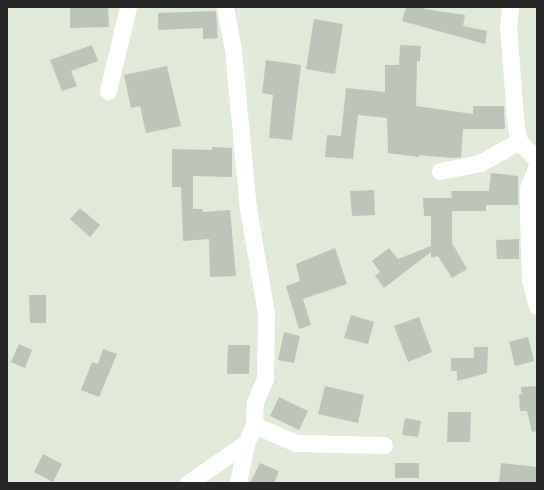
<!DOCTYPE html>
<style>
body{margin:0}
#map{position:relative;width:544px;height:490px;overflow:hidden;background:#e1e9d9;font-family:"Noto Sans",sans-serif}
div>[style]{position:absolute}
.building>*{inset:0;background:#bdc4b9}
.minor>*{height:17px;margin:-8.5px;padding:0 8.5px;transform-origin:8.5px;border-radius:8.5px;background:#fff}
span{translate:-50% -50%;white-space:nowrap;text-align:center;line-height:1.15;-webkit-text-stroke:4px #fff;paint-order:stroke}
.frame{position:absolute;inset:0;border:8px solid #272727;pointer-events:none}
</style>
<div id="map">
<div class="building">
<i style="clip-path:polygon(70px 7px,108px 7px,109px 27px,70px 28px)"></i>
<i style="clip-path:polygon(406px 7px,425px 7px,424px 9px,465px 15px,463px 26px,487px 31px,485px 44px,402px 21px)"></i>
<i style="clip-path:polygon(216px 11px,218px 38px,203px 39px,203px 28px,158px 30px,158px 13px)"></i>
<i style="clip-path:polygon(314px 19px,343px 24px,335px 74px,306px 69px)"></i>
<i style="clip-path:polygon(92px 45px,98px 61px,71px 71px,77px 86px,62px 91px,50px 60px)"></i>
<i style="clip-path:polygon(400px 45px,421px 46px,420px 61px,417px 61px,416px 106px,473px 114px,473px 106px,504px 106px,505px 129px,463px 129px,461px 157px,452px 158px,419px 155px,419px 157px,388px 153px,387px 118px,358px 115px,353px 159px,325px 157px,327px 135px,341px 136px,346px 88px,385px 92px,385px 65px,399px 65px)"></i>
<i style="clip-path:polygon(266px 60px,301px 65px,292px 140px,269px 138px,273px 95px,262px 93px)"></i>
<i style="clip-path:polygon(167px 66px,181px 126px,146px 133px,140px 106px,131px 108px,124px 75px)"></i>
<i style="clip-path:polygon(212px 147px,232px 148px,232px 177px,193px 176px,193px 209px,203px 209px,203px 212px,230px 210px,236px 276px,210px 277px,209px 239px,183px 241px,181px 187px,172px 187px,172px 149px,212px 150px)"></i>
<i style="clip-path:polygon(491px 173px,518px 176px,518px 205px,486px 205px,486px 211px,452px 211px,452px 243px,467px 269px,452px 278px,438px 256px,431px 258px,431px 252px,384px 288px,375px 276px,380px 272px,372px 261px,389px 248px,398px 259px,431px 246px,431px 216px,424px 216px,423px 198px,452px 198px,451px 191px,489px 191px)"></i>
<i style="clip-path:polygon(374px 190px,375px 215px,352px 216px,350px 191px)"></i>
<i style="clip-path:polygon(80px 208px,100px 225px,90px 237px,70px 219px)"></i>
<i style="clip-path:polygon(519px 239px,519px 259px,497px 259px,496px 240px)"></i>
<i style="clip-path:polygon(335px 248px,347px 284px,303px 299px,311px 325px,299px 329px,286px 286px,300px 281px,296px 264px)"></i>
<i style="clip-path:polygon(29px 295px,46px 295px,46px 323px,30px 323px)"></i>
<i style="clip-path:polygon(351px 315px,374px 322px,368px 344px,344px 338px)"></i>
<i style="clip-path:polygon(419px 317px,432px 352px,408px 362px,394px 326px)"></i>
<i style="clip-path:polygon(284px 332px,300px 336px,294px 363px,278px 360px)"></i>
<i style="clip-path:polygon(528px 337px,534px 361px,515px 366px,509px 342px)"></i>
<i style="clip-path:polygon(19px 344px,32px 350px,25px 368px,11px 362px)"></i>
<i style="clip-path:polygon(228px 345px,250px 345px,249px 374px,227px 374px)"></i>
<i style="clip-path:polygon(474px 347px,488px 347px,487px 373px,457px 381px,457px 371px,451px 371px,451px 358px,474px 358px)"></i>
<i style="clip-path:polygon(103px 349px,117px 354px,99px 397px,81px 390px,92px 362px,98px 364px)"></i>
<i style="clip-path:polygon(325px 386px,364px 395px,358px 423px,318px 414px)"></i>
<i style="clip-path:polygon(537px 386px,537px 431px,532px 432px,527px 411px,520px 411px,519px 394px,522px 394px,521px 387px)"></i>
<i style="clip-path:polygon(279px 397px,308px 411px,299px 430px,270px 416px)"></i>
<i style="clip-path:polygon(448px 412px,471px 412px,470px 442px,447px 442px)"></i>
<i style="clip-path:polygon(405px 418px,421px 421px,418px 437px,402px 435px)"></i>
<i style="clip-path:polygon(43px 454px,62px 464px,53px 482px,34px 472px)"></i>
<i style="clip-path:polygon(260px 463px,279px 471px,274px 483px,250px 483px)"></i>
<i style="clip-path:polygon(395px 463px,419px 463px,419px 478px,395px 478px)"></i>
<i style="clip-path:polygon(501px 463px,537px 467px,537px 483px,499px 483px)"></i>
</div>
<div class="minor">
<i style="left:510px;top:7px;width:20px;rotate:96deg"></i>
<i style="left:508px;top:27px;width:101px;rotate:85.5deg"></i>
<i style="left:516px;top:128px;width:13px;rotate:77deg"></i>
<i style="left:519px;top:141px;width:26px;rotate:47deg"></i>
<i style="left:108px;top:91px;width:86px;rotate:-76.6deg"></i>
<i style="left:537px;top:166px;width:24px;rotate:112deg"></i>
<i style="left:528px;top:188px;width:28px;rotate:90deg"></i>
<i style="left:528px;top:216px;width:64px;rotate:88.2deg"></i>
<i style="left:530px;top:280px;width:27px;rotate:75deg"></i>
<i style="left:440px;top:171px;width:41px;rotate:-11.3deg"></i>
<i style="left:480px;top:163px;width:45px;rotate:-29.4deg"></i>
<i style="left:254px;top:425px;width:46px;rotate:23.2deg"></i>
<i style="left:296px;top:443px;width:88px;rotate:1.3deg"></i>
<i style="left:188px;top:483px;width:70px;rotate:-34.6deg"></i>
<i style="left:246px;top:443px;width:20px;rotate:-66deg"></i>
<i style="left:254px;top:425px;width:23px;rotate:-88deg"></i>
<i style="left:255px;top:402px;width:26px;rotate:-67deg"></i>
<i style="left:265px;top:378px;width:65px;rotate:-89.1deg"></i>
<i style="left:266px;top:313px;width:106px;rotate:-99.8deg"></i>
<i style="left:248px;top:209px;width:160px;rotate:-95.4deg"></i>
<i style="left:233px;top:50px;width:44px;rotate:-100.5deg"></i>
<i style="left:238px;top:483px;width:41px;rotate:-78.7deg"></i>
</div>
<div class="frame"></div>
</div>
